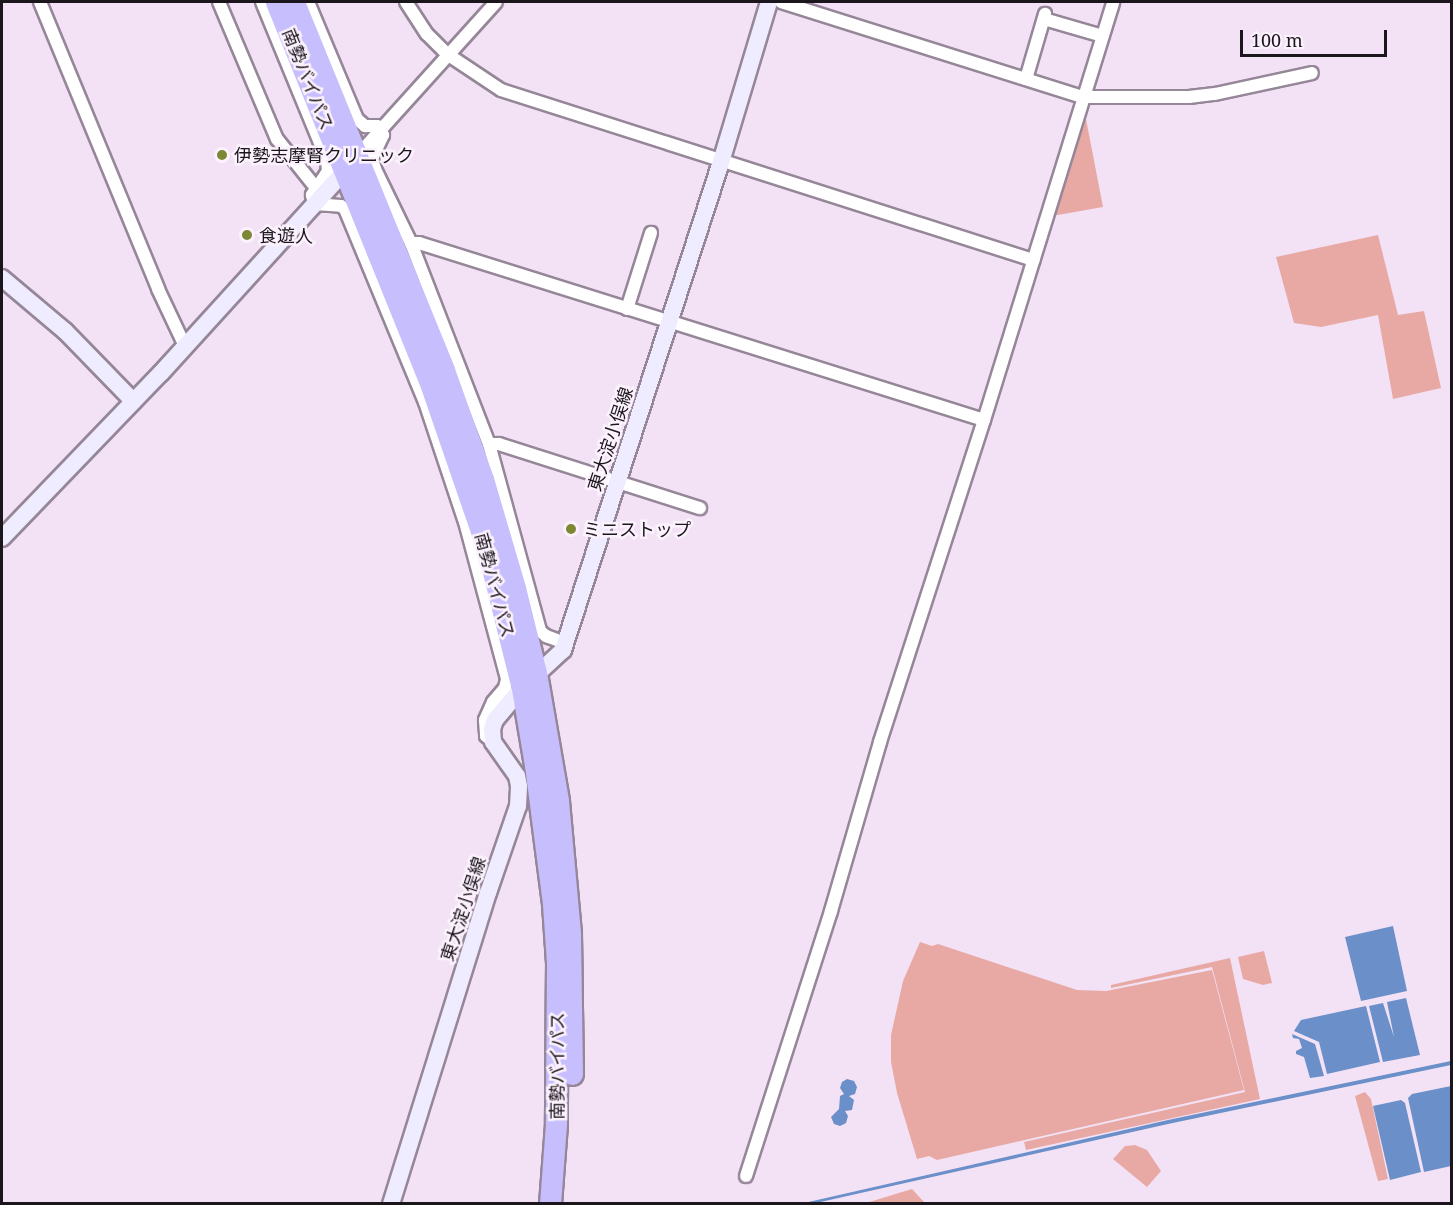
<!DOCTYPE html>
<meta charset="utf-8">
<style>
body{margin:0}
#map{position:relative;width:1453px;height:1205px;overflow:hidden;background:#f3e2f5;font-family:"Noto Serif","Noto Sans JP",serif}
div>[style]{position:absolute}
.green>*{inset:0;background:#e8a9a5}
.water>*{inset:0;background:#6b8fc8}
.roads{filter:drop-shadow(2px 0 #958698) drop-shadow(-2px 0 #958698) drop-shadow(0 2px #958698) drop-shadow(0 -2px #958698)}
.street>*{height:12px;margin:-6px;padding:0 6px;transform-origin:6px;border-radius:6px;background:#fff}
.secondary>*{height:16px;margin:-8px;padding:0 8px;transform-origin:8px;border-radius:8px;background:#eeecfe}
.highway>*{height:21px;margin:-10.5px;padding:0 10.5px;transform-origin:10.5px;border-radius:10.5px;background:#c7bffd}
.dots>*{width:16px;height:16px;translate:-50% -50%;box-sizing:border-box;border:3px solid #fcf2fe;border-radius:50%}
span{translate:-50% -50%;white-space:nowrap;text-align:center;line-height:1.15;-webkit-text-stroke:5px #fcf2fe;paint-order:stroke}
.street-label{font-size:18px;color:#1b151c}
.poi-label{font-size:18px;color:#1b151c}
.left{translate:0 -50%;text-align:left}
.frame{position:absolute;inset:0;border:3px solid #1b151c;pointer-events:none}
.scale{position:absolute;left:1240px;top:30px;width:147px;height:27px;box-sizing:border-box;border:3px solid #1b151c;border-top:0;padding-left:8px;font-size:18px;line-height:21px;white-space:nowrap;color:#1b151c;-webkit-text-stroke:4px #fcf2fe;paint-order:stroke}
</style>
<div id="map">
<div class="green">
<i style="clip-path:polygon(1086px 119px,1103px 207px,1052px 216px,1079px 123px)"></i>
<i style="clip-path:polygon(1378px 235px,1398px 315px,1424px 311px,1441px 388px,1393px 399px,1378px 315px,1321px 327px,1294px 323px,1276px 257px)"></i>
<i style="clip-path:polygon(920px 942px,932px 946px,938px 944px,1077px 990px,1106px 991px,1212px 970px,1244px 1090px,937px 1160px,929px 1156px,917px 1159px,897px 1093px,891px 1062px,891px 1035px,903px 981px)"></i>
<i style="clip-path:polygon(1264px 951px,1272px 983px,1263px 985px,1243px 979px,1238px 957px)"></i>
<i style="clip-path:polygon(1230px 958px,1260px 1099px,1026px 1150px,1024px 1142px,1245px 1092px,1212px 967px,1111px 988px,1111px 985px)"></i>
<i style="clip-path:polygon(1365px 1092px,1371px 1099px,1388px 1179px,1378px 1181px,1355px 1096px)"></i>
<i style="clip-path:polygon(1135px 1145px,1147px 1150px,1161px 1171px,1147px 1187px,1113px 1159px,1125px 1146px)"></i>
<i style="clip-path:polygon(912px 1189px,925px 1203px,866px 1203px)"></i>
</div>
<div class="water">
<i style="clip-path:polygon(1393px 926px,1407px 991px,1361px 1001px,1345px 937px)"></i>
<i style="clip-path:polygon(1406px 998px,1420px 1055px,1383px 1062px,1369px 1006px,1383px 1003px,1394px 1037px,1387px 1002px)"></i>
<i style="clip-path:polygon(1366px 1006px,1380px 1062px,1327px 1074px,1319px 1042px,1294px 1031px,1301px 1020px)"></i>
<i style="clip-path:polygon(1292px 1034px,1315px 1044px,1324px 1076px,1310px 1078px,1304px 1057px,1296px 1054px,1296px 1051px,1302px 1048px,1299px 1039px,1293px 1038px)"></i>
<i style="clip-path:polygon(1451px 1061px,1451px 1065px,1168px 1124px,816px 1203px,804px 1203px,1168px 1120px)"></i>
<i style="clip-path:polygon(847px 1079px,854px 1081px,857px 1087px,855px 1094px,849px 1096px,854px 1100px,852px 1110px,845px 1111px,848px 1116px,846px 1123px,840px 1126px,834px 1124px,831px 1117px,839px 1109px,840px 1096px,844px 1094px,840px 1088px,842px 1082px)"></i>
<i style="clip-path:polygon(1451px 1086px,1451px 1166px,1424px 1172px,1408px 1098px,1412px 1094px)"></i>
<i style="clip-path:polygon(1401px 1100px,1405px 1103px,1421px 1172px,1390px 1180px,1373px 1106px)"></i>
</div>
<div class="roads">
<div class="street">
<i style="left:40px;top:2px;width:310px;rotate:67.6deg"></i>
<i style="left:158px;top:289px;width:63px;rotate:64.7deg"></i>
<i style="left:219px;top:2px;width:149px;rotate:67.1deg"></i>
<i style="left:277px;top:139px;width:63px;rotate:51.5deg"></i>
<i style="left:262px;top:2px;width:171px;rotate:67.6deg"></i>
<i style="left:327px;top:160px;width:11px;rotate:85deg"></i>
<i style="left:328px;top:171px;width:29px;rotate:124deg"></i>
<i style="left:312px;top:195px;width:9px;rotate:77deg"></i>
<i style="left:314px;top:204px;width:27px;rotate:4deg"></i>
<i style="left:341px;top:206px;width:5px;rotate:37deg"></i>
<i style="left:345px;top:209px;width:209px;rotate:67.5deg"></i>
<i style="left:425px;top:402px;width:126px;rotate:71.6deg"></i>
<i style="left:465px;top:522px;width:163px;rotate:75deg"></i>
<i style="left:507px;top:679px;width:9px;rotate:103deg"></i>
<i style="left:505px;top:688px;width:18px;rotate:131deg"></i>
<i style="left:493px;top:702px;width:20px;rotate:114deg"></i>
<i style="left:485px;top:720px;width:16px;rotate:86deg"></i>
<i style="left:486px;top:736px;width:8px;rotate:40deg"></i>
<i style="left:308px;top:2px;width:127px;rotate:67.3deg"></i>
<i style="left:357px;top:119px;width:11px;rotate:41deg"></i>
<i style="left:365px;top:126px;width:12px"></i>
<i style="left:377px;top:126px;width:11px;rotate:56deg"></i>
<i style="left:383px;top:135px;width:26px;rotate:115deg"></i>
<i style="left:372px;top:159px;width:10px;rotate:73deg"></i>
<i style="left:375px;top:169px;width:82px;rotate:64.1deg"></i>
<i style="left:411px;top:243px;width:216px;rotate:68.8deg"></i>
<i style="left:489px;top:444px;width:194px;rotate:74.7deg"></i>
<i style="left:540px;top:631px;width:8px;rotate:40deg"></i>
<i style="left:546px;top:636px;width:20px;rotate:20deg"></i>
<i style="left:406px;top:2px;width:38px;rotate:57deg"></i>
<i style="left:427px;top:34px;width:28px;rotate:45deg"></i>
<i style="left:447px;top:54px;width:65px;rotate:33.7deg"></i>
<i style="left:501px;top:90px;width:559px;rotate:17.72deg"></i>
<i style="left:781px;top:2px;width:316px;rotate:17.5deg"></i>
<i style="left:1082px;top:97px;width:107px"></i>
<i style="left:1189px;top:97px;width:26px;rotate:-7deg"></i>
<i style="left:1215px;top:94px;width:99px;rotate:-12.2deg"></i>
<i style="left:1044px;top:19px;width:61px;rotate:16.1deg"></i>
<i style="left:1026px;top:79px;width:68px;rotate:-73.7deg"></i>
<i style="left:357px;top:156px;width:207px;rotate:-47.9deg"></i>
<i style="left:411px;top:243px;width:8px"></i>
<i style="left:419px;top:243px;width:592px;rotate:17.39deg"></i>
<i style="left:627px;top:309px;width:80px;rotate:-72.5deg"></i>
<i style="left:489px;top:444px;width:10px"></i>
<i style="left:499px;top:444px;width:211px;rotate:17.7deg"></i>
<i style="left:746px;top:1176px;width:278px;rotate:-72.2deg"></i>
<i style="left:831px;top:911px;width:176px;rotate:-73.8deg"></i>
<i style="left:880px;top:742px;width:338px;rotate:-72.1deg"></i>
<i style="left:984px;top:420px;width:437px;rotate:-72.8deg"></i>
</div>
<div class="secondary">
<i style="left:2px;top:278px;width:82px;rotate:40.1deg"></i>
<i style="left:65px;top:331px;width:98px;rotate:45.8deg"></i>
<i style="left:2px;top:538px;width:229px;rotate:-46.1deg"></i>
<i style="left:161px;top:373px;width:282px;rotate:-47.7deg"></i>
<i style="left:391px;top:1204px;width:326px;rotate:-72.7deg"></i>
<i style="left:488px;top:893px;width:92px;rotate:-71deg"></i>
<i style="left:518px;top:806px;width:20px;rotate:-87deg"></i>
<i style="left:519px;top:786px;width:10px;rotate:-101deg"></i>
<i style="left:517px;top:776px;width:42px;rotate:-125.2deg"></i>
<i style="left:493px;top:742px;width:13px;rotate:-94deg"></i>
<i style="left:492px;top:729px;width:9px;rotate:-72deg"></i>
<i style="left:495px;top:720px;width:42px;rotate:-49.8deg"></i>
<i style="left:522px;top:688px;width:56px;rotate:-42.8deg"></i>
<i style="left:563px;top:650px;width:513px;rotate:-72.06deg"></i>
<i style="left:721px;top:162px;width:167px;rotate:-73.3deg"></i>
</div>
<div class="highway">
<i style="left:276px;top:2px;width:414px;rotate:68deg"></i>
<i style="left:431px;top:386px;width:176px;rotate:71deg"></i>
<i style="left:488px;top:552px;width:140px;rotate:76deg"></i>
<i style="left:522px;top:688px;width:78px;rotate:80.4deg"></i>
<i style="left:535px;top:765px;width:140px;rotate:82.6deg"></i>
<i style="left:553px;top:904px;width:58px;rotate:86.1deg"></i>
<i style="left:557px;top:962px;width:162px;rotate:90.4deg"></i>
<i style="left:556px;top:1124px;width:80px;rotate:94.3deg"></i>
<i style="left:294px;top:2px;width:397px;rotate:67.8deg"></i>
<i style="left:444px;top:370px;width:116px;rotate:70.3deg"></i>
<i style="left:483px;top:479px;width:114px;rotate:73.6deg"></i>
<i style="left:515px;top:588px;width:88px;rotate:76.1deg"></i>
<i style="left:536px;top:673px;width:130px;rotate:80.2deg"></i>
<i style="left:558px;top:801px;width:134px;rotate:84.8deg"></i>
<i style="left:570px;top:934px;width:140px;rotate:89.2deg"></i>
</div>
</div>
<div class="dots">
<i style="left:222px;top:155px;background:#7d8734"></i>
<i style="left:247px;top:235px;background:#7d8734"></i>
<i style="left:571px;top:529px;background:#7d8734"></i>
</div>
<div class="street-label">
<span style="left:308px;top:79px;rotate:68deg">南勢バイパス</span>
<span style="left:610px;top:439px;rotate:-72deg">東大淀小俣線</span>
<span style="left:495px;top:585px;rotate:75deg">南勢バイパス</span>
<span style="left:463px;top:909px;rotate:-72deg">東大淀小俣線</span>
<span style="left:557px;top:1066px;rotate:-90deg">南勢バイパス</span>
</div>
<div class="poi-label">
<span class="left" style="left:234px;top:155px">伊勢志摩腎クリニック</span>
<span class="left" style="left:259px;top:235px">食遊人</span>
<span class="left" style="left:583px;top:529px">ミニストップ</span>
</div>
<div class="frame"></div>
<div class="scale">100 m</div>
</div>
